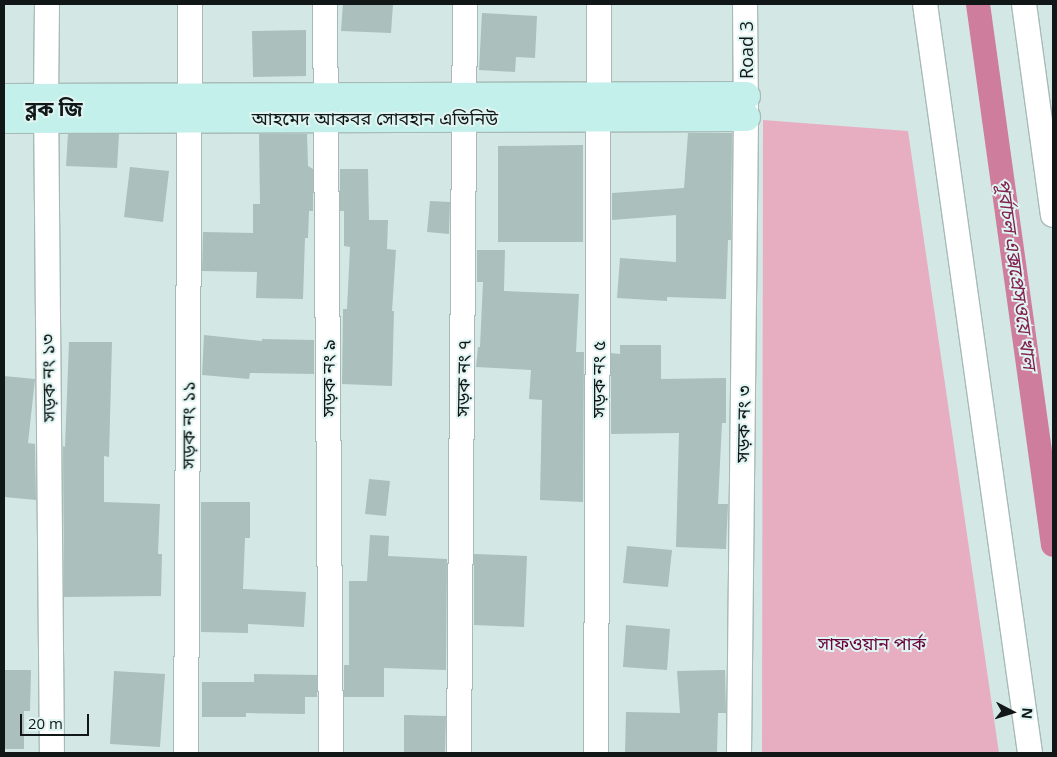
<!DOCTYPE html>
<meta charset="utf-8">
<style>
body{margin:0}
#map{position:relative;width:1057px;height:757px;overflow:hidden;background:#d3e8e4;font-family:"Open Sans","Noto Sans Bengali",sans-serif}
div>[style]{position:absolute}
.green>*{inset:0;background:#e7aec2}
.canal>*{height:24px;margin:-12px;padding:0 12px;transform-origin:12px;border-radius:12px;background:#cf7d9d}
.building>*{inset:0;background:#abbfbc}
.roads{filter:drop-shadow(1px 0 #a7bab7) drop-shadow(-1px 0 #a7bab7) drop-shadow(0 1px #a7bab7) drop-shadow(0 -1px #a7bab7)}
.street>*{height:24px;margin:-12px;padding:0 12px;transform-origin:12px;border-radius:12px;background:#fff}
.secondary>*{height:28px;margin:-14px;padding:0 14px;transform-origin:14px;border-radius:14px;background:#c4f0ec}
span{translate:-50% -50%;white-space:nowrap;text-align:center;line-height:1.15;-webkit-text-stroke:4px #e0f5f2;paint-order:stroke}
.street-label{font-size:18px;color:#101716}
.park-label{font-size:18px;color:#6c053d}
.water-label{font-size:19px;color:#82204f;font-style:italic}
.quarter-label{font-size:20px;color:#101716;font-weight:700}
.frame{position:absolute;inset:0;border:5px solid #101716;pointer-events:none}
.north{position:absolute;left:987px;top:687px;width:50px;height:50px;-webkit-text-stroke:4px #e0f5f2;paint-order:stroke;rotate:95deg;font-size:14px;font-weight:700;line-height:20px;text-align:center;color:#101716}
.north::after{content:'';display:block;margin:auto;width:18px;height:22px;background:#101716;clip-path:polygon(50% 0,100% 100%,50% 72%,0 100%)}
.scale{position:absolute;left:20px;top:714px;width:69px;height:22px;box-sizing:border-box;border:2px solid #101716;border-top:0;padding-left:6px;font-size:15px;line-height:18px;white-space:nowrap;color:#101716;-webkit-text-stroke:4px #e0f5f2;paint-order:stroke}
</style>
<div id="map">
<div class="green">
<i style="clip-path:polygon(763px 120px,908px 131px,999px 753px,762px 753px)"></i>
</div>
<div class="canal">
<i style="left:978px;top:4px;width:546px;rotate:82.11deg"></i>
</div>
<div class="building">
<i style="clip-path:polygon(343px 4px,393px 4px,391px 33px,341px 31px)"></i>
<i style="clip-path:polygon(482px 13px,537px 16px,535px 58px,516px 57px,515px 72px,479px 70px)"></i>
<i style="clip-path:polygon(306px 30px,306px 76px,253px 77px,252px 31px)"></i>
<i style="clip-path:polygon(688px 133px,732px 133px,731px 240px,728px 240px,726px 299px,667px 297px,667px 301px,617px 298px,620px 258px,676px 262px,676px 215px,612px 220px,612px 193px,684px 188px)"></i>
<i style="clip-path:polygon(68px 134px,119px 134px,117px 168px,66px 166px)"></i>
<i style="clip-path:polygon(259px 134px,307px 134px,308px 166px,313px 169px,313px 211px,309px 211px,308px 238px,305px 238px,303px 299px,256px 298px,257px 272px,202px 271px,203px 232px,253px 233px,253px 204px,260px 204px)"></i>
<i style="clip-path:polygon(583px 145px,583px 242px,498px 242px,498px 146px)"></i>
<i style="clip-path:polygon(130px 167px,169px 171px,163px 222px,124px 217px)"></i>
<i style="clip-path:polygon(340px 169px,368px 169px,369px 220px,388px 220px,387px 249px,396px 250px,392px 311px,394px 311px,392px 386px,342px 384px,343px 309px,347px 309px,350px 247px,344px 246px,344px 211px,340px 211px)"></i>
<i style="clip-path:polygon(430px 201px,450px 202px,449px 234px,427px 232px)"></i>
<i style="clip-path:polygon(477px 250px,505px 250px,504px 291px,579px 294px,576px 352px,584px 352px,583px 502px,540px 500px,542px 400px,529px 399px,531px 370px,476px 367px,478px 347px,480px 347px,483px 282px,477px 282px)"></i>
<i style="clip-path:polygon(204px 335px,262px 341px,262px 339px,314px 340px,314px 374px,250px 373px,249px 379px,202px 375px)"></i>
<i style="clip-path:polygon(69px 342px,112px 342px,109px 457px,104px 456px,104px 502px,160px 504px,158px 554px,162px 554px,161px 596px,64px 597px,63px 446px,65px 447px)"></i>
<i style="clip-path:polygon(620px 345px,661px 345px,661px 379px,726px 378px,726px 423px,722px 423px,718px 504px,728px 504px,726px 549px,676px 547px,679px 433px,611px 434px,611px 353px,620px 354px)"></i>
<i style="clip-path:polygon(4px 376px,35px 379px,28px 443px,35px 444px,36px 500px,4px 497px)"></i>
<i style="clip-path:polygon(369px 479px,390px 481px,386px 516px,365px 514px)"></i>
<i style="clip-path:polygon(201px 502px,250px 502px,250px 538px,245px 538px,243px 589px,306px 592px,304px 627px,248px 624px,248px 633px,201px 632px)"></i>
<i style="clip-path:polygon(370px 535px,389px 536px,388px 556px,447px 559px,446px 670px,384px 668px,384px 697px,344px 697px,344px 665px,349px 665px,349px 581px,367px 581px)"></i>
<i style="clip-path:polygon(627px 546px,672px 550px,668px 587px,623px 583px)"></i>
<i style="clip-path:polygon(474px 554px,527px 556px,524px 627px,474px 625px)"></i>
<i style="clip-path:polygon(626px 625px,670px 629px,667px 670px,623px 667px)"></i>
<i style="clip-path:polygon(4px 670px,31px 670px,30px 711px,24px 711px,24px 749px,4px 749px)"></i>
<i style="clip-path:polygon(725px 670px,726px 713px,718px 713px,717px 753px,625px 753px,626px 712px,680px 713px,677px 671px)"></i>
<i style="clip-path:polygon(114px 671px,165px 674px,160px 747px,110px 744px)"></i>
<i style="clip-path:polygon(254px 674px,317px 675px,317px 697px,305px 697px,305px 714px,246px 713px,246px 717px,202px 717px,202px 682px,254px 682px)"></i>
<i style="clip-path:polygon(404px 715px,446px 716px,445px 753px,404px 752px)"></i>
</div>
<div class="roads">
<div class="street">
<i style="left:47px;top:4px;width:94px;rotate:90.6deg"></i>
<i style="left:46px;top:98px;width:655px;rotate:89.48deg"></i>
<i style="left:325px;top:4px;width:749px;rotate:89.54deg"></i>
<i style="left:925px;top:4px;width:756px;rotate:82.02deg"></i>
<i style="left:1024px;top:4px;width:213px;rotate:82.2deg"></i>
<i style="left:186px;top:753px;width:749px;rotate:-89.69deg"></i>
<i style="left:459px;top:753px;width:749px;rotate:-89.54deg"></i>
<i style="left:596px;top:753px;width:749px;rotate:-89.77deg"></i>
<i style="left:739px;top:753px;width:636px;rotate:-89.37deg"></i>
<i style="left:746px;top:117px;width:113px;rotate:-90.5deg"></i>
</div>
<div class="secondary">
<i style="left:4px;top:98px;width:742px;rotate:-0.15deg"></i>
<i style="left:4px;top:119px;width:742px;rotate:-0.15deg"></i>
</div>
</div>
<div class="street-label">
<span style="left:746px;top:50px;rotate:-90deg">Road 3</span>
<span style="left:375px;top:118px">আহমেদ আকবর সোবহান এভিনিউ</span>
<span style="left:48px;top:378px;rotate:-91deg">সড়ক নং ১৩</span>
<span style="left:328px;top:378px;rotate:-90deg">সড়ক নং ৯</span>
<span style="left:463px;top:378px;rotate:-89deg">সড়ক নং ৭</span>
<span style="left:598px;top:379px;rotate:-90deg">সড়ক নং ৫</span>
<span style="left:743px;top:424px;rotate:-89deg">সড়ক নং ৩</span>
<span style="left:188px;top:425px;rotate:-90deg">সড়ক নং ১১</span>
</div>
<div class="park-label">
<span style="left:872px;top:643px">সাফওয়ান পার্ক</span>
</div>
<div class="water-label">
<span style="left:1016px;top:274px;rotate:82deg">পূর্বাচল এক্সপ্রেসওয়ে খাল</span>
</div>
<div class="quarter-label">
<span style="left:54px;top:108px">ব্লক জি</span>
</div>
<div class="frame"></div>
<div class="north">N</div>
<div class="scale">20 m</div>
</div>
